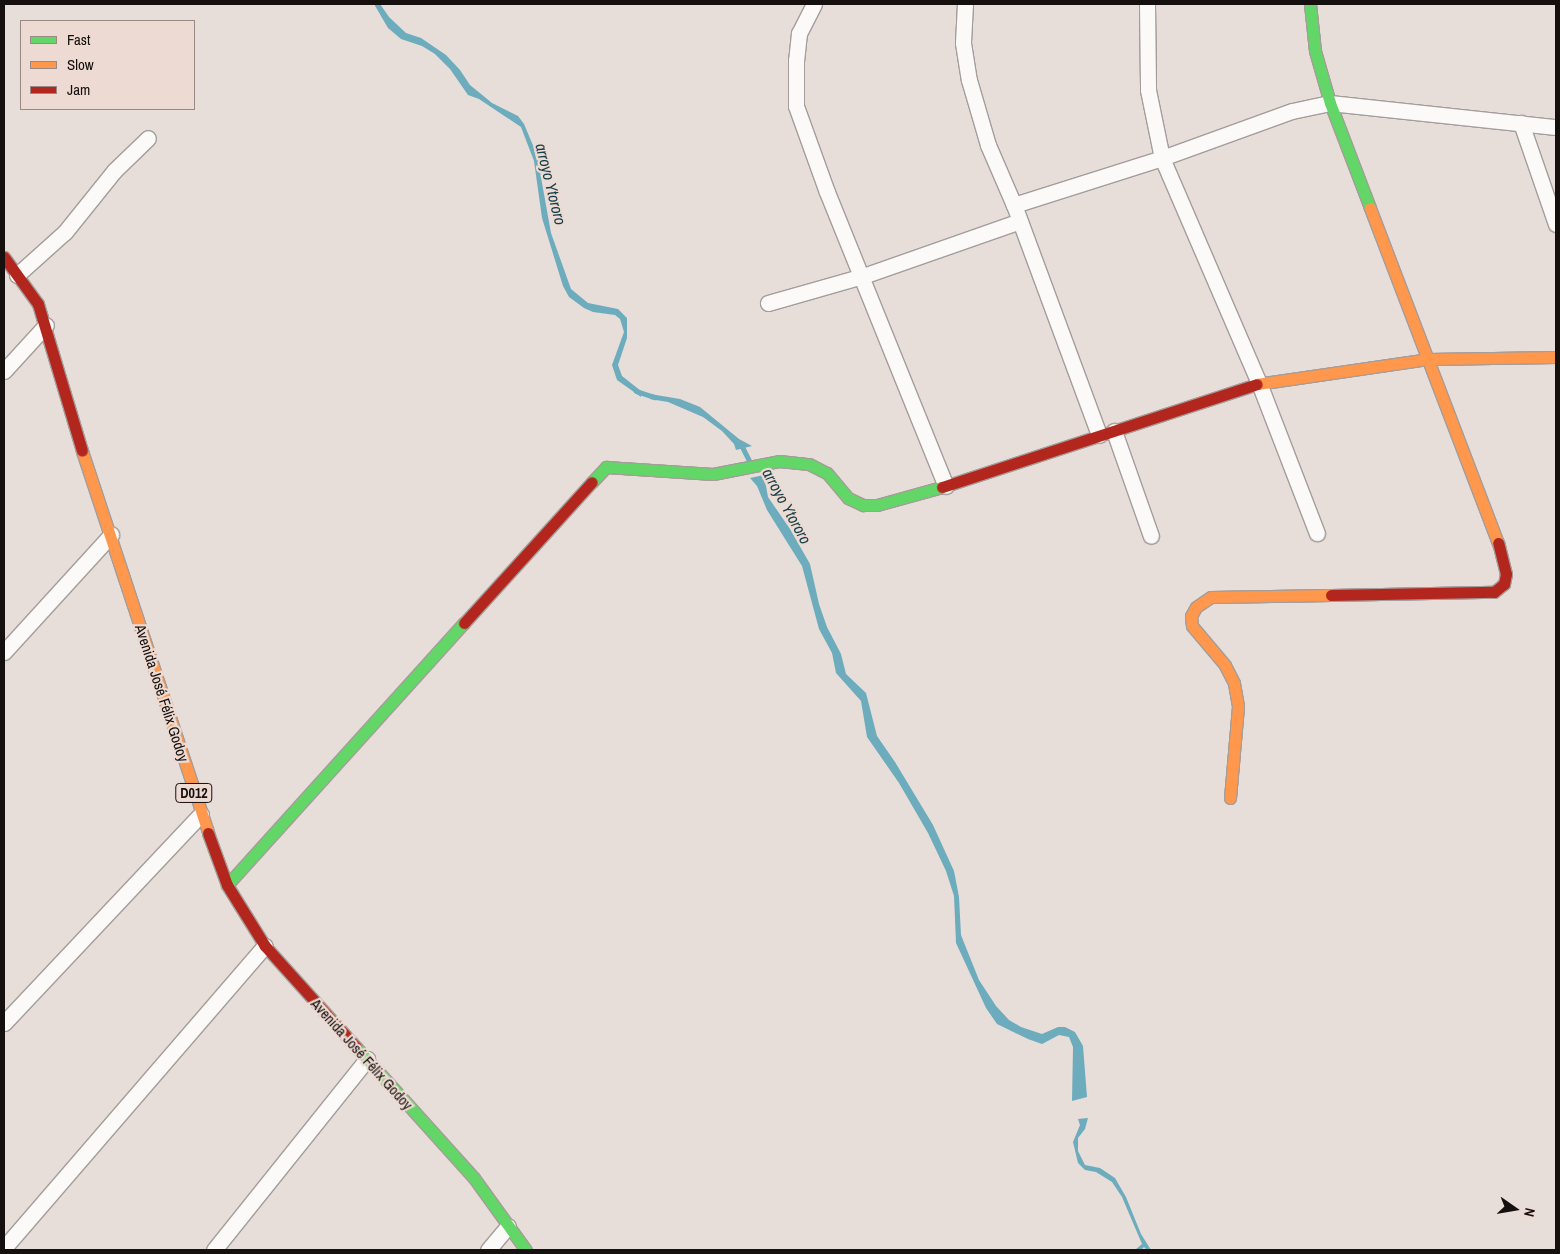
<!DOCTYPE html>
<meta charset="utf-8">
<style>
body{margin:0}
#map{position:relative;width:1560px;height:1254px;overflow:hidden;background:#e7ddd9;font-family:"Archivo Narrow",sans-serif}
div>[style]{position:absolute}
.water>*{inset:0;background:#6cacbc}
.stream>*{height:4.5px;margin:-2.25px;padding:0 2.25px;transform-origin:2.25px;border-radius:2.25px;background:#6cacbc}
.roads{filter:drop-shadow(1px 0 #a49d99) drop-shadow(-1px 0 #a49d99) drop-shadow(0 1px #a49d99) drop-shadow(0 -1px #a49d99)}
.street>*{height:15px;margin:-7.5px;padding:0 7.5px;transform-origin:7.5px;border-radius:7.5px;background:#fbfaf9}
.fast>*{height:11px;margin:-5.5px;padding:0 5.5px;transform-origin:5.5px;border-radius:5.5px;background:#63d668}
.slow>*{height:11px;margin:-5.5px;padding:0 5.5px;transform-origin:5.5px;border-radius:5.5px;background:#ff974d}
.jam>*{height:11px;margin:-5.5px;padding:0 5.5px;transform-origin:5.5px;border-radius:5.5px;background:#b3261e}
span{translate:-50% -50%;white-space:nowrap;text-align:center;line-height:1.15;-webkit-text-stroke:4.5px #eddbd3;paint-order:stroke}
.shield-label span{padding:1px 4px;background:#eddbd3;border:1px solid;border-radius:4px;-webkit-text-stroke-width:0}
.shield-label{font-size:14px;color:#150f0d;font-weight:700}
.street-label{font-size:15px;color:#150f0d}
.water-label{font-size:16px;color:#143e49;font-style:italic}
.frame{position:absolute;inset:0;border:5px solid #150f0d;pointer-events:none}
.legend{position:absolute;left:20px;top:20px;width:175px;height:90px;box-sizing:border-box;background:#eddbd3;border:1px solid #978984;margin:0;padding:6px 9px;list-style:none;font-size:15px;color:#150f0d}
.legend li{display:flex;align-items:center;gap:10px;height:25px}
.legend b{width:25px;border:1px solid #978984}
.north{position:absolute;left:1490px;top:1184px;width:50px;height:50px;-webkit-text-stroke:4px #eddbd3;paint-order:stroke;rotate:103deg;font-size:14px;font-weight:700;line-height:20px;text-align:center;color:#150f0d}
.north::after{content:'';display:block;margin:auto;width:18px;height:22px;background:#150f0d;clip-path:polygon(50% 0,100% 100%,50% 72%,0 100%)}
</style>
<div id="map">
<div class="water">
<i style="clip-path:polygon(374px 4px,380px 4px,389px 17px,406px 33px,421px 38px,446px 55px,460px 70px,470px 85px,492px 103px,518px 116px,524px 124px,537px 155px,551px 233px,571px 289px,588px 303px,618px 309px,627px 318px,627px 338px,618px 365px,622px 376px,641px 391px,641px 397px,617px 380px,612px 365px,624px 332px,620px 319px,615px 315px,593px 312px,584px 308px,569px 297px,563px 286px,542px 218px,534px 161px,521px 127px,479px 99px,468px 95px,450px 69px,435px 54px,422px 46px,401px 39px,388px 28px)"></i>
<i style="clip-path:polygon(650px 394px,680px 399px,700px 407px,739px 439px,752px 446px,736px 450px,734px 444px,722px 431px,703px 417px,668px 402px,650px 399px)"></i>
<i style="clip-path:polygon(764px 475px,768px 497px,790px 529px,810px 564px,819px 604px,827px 627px,841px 654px,846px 674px,866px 693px,877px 736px,895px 762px,933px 825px,954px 871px,959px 897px,961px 935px,979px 980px,996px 1006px,1009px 1020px,1021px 1027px,1042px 1034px,1058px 1027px,1065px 1027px,1075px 1032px,1083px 1046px,1087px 1097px,1072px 1101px,1073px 1047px,1069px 1037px,1059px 1035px,1042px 1044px,1028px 1039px,997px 1024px,986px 1008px,956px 943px,954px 896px,946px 871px,928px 833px,899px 783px,867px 737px,861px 701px,836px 673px,832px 653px,819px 629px,802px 566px,767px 510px,757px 486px,750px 478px)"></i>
<i style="clip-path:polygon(1088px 1118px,1085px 1129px,1078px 1138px,1078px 1151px,1085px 1165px,1100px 1168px,1115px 1178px,1126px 1197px,1141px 1234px,1151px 1250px,1147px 1250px,1144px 1247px,1141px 1250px,1135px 1250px,1142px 1244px,1122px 1197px,1112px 1182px,1096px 1172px,1085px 1170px,1078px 1163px,1073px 1142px,1080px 1125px,1078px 1119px)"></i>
</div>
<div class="stream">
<i style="left:636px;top:391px;width:20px;rotate:18deg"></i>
<i style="left:741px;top:444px;width:20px;rotate:63deg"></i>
</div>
<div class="roads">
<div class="street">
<i style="left:814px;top:4px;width:33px;rotate:117deg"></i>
<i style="left:799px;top:33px;width:27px;rotate:96deg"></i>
<i style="left:796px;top:60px;width:46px;rotate:90deg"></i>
<i style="left:796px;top:106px;width:91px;rotate:70.2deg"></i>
<i style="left:827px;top:192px;width:317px;rotate:68deg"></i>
<i style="left:965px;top:4px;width:39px;rotate:93deg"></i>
<i style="left:963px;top:43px;width:37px;rotate:81deg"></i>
<i style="left:969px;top:80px;width:68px;rotate:73.7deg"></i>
<i style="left:988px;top:145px;width:65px;rotate:66.6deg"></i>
<i style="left:1014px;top:205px;width:245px;rotate:69.7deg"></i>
<i style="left:1147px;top:4px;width:86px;rotate:89.3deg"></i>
<i style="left:1148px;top:90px;width:69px;rotate:78.4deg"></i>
<i style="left:1162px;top:158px;width:245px;rotate:66.7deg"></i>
<i style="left:1259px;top:383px;width:161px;rotate:68.9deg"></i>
<i style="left:1521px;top:123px;width:107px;rotate:70.9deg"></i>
<i style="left:1014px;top:205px;width:155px;rotate:-17.6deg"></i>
<i style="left:1162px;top:158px;width:138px;rotate:-19.9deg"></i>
<i style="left:1292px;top:111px;width:39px;rotate:-12deg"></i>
<i style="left:1330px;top:103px;width:227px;rotate:6.1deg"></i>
<i style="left:17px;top:275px;width:64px;rotate:-41.9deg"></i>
<i style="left:65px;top:232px;width:78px;rotate:-51.2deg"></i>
<i style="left:114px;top:171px;width:47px;rotate:-44.1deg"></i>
<i style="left:768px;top:303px;width:99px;rotate:-15.9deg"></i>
<i style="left:863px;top:276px;width:166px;rotate:-19.3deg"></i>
<i style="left:4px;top:371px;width:62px;rotate:-47.6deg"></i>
<i style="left:1114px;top:431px;width:111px;rotate:70.6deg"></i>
<i style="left:4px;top:652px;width:159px;rotate:-47.6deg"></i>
<i style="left:4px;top:1023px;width:287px;rotate:-46.7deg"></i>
<i style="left:4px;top:1248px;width:399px;rotate:-49.2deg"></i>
<i style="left:214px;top:1250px;width:245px;rotate:-51.3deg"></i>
<i style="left:488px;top:1250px;width:31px;rotate:-50deg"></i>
</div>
<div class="fast">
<i style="left:1310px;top:4px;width:47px;rotate:83.9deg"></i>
<i style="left:1315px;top:51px;width:54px;rotate:73.9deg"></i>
<i style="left:1330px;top:103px;width:112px;rotate:69.1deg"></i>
<i style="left:592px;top:482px;width:21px;rotate:-47deg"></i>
<i style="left:606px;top:467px;width:107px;rotate:3.7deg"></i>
<i style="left:713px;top:474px;width:67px;rotate:-11.1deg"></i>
<i style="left:779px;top:461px;width:30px;rotate:6deg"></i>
<i style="left:809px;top:464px;width:20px;rotate:27deg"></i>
<i style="left:827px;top:473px;width:33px;rotate:50deg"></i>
<i style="left:848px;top:498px;width:17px;rotate:25deg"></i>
<i style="left:863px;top:505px;width:14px"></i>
<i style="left:877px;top:505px;width:67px;rotate:-15.5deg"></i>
<i style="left:227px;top:885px;width:353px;rotate:-47.9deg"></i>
<i style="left:356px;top:1047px;width:176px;rotate:48deg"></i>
<i style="left:474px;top:1178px;width:89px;rotate:54.2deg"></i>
</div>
<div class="slow">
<i style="left:1370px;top:208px;width:359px;rotate:69.1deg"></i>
<i style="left:1257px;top:384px;width:174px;rotate:-8.3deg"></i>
<i style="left:1429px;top:359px;width:127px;rotate:-0.9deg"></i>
<i style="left:82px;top:451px;width:402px;rotate:71.7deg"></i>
<i style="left:1230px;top:798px;width:92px;rotate:-85deg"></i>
<i style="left:1238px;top:706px;width:23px;rotate:-100deg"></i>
<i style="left:1234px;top:683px;width:20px;rotate:-117deg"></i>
<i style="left:1225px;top:665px;width:51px;rotate:-130.2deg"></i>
<i style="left:1192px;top:626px;width:10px;rotate:-96deg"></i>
<i style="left:1191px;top:616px;width:10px;rotate:-61deg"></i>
<i style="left:1196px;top:607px;width:18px;rotate:-34deg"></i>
<i style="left:1211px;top:597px;width:120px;rotate:-1deg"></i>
</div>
<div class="jam">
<i style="left:4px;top:257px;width:58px;rotate:54.1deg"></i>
<i style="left:38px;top:304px;width:153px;rotate:73.3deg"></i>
<i style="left:942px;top:487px;width:331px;rotate:-18.1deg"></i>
<i style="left:1331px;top:595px;width:163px;rotate:-1.1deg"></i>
<i style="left:1494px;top:592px;width:13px;rotate:-39deg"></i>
<i style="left:1504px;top:584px;width:10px;rotate:-79deg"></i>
<i style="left:1506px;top:574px;width:32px;rotate:-104deg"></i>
<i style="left:464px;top:623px;width:190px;rotate:-47.8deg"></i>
<i style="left:208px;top:833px;width:55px;rotate:69.9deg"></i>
<i style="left:227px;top:885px;width:72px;rotate:58.1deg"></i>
<i style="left:265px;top:946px;width:136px;rotate:48deg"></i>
</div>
</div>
<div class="shield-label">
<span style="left:194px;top:793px">D012</span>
</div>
<div class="street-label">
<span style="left:162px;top:693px;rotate:72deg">Avenida José Félix Godoy</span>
<span style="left:362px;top:1054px;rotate:48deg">Avenida José Félix Godoy</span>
</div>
<div class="water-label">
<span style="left:551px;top:184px;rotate:76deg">arroyo Ytororo</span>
<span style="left:787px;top:506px;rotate:61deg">arroyo Ytororo</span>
</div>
<div class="frame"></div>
<ul class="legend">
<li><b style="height:6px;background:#63d668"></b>Fast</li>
<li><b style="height:6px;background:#ff974d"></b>Slow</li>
<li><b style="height:6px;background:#b3261e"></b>Jam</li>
</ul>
<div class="north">N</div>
</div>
